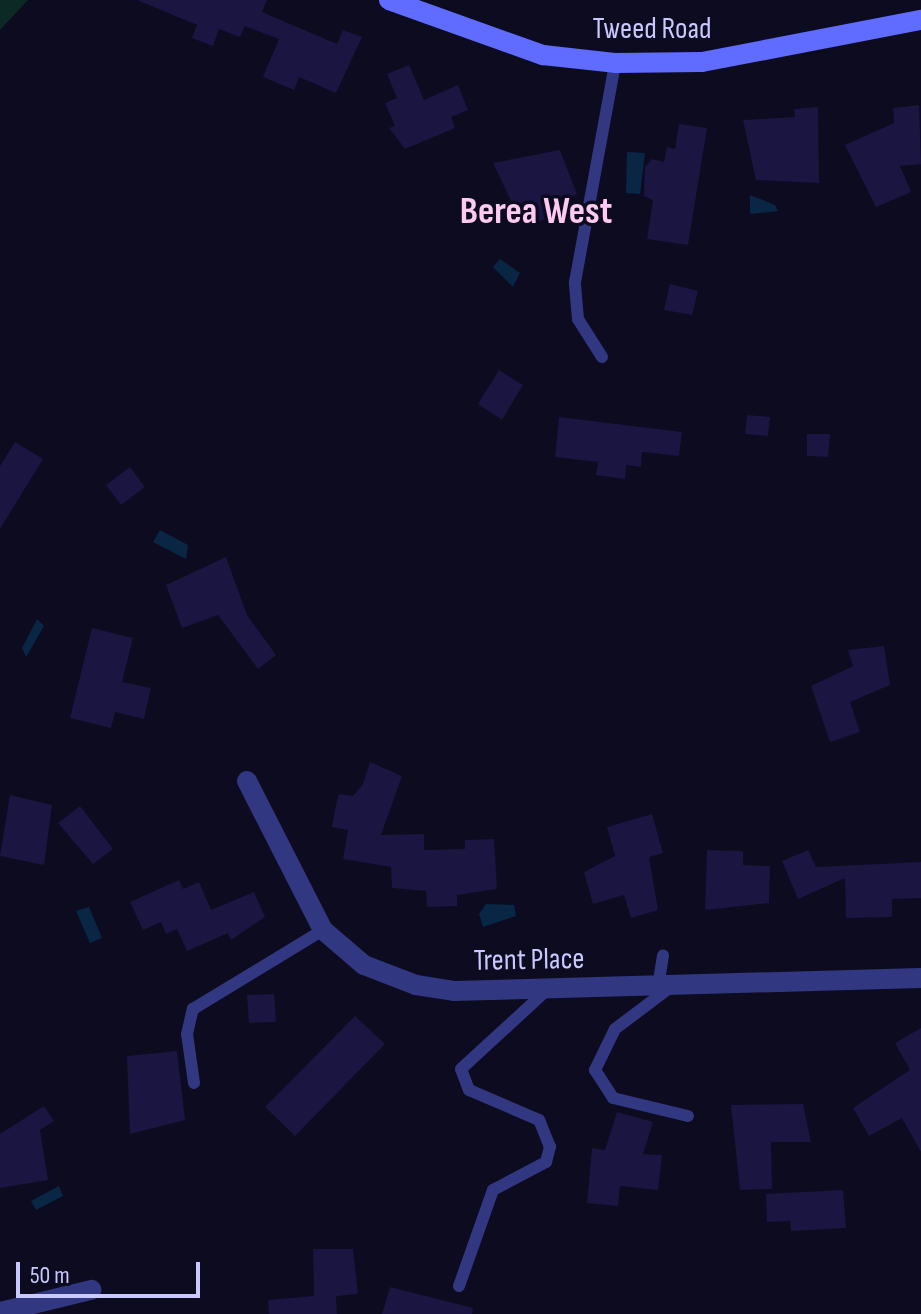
<!DOCTYPE html>
<style>
body{margin:0}
#map{position:relative;width:921px;height:1314px;overflow:hidden;background:#0c0b1f;font-family:"Sofia Sans Condensed",sans-serif}
div>[style]{position:absolute}
.green>*{inset:0;background:#0d2925}
.water>*{inset:0;background:#092645}
.building>*{inset:0;background:#1a1541}
.lane>*{height:12px;margin:-6px;padding:0 6px;transform-origin:6px;border-radius:6px;background:#323781}
.street>*{height:20px;margin:-10px;padding:0 10px;transform-origin:10px;border-radius:10px;background:#323781}
.secondary>*{height:20px;margin:-10px;padding:0 10px;transform-origin:10px;border-radius:10px;background:#5f6cff}
span{translate:-50% -50%;white-space:nowrap;text-align:center;line-height:1.15;-webkit-text-stroke:7px #0c0b1f;paint-order:stroke}
.street-label{font-size:30px;color:#c9c8ff}
.district-label{font-size:38px;color:#ffcaf1;font-weight:700}
.scale{position:absolute;left:16px;top:1262px;width:184px;height:36px;box-sizing:border-box;border:4px solid #c9c8ff;border-top:0;padding-left:10px;font-size:24px;line-height:28px;white-space:nowrap;color:#c9c8ff;-webkit-text-stroke:6px #0c0b1f;paint-order:stroke}
</style>
<div id="map">
<div class="green">
<i style="clip-path:polygon(0 0,28px 0,0 30px)"></i>
</div>
<div class="water">
<i style="clip-path:polygon(627px 152px,645px 153px,640px 194px,626px 193px)"></i>
<i style="clip-path:polygon(750px 195px,775px 205px,778px 211px,750px 214px)"></i>
<i style="clip-path:polygon(500px 259px,520px 273px,513px 287px,493px 267px)"></i>
<i style="clip-path:polygon(160px 530px,188px 545px,186px 559px,153px 542px)"></i>
<i style="clip-path:polygon(37px 619px,44px 626px,26px 657px,22px 648px)"></i>
<i style="clip-path:polygon(486px 904px,514px 905px,516px 916px,483px 927px,479px 914px)"></i>
<i style="clip-path:polygon(89px 907px,102px 938px,90px 943px,76px 911px)"></i>
<i style="clip-path:polygon(59px 1186px,63px 1196px,36px 1210px,31px 1201px)"></i>
</div>
<div class="building">
<i style="clip-path:polygon(137px 0,267px 0,262px 12px,337px 44px,343px 30px,362px 37px,336px 93px,299px 77px,294px 90px,263px 77px,279px 39px,245px 26px,240px 37px,219px 29px,213px 46px,192px 38px,197px 25px)"></i>
<i style="clip-path:polygon(409px 65px,424px 100px,458px 85px,468px 110px,451px 117px,455px 128px,405px 149px,389px 128px,395px 126px,385px 103px,397px 98px,387px 74px)"></i>
<i style="clip-path:polygon(919px 105px,921px 164px,900px 166px,911px 192px,876px 207px,845px 145px,894px 123px,893px 108px)"></i>
<i style="clip-path:polygon(818px 107px,819px 183px,756px 180px,743px 120px,795px 117px,794px 109px)"></i>
<i style="clip-path:polygon(679px 124px,707px 128px,688px 245px,647px 239px,653px 200px,644px 196px,645px 167px,652px 159px,664px 162px,667px 147px,675px 149px)"></i>
<i style="clip-path:polygon(560px 150px,577px 194px,555px 202px,559px 215px,523px 226px,493px 163px)"></i>
<i style="clip-path:polygon(670px 284px,698px 291px,692px 315px,664px 310px)"></i>
<i style="clip-path:polygon(499px 370px,523px 385px,502px 420px,478px 404px)"></i>
<i style="clip-path:polygon(747px 415px,770px 417px,768px 436px,745px 434px)"></i>
<i style="clip-path:polygon(559px 417px,682px 432px,679px 456px,642px 452px,641px 467px,626px 465px,625px 479px,596px 475px,598px 462px,555px 457px)"></i>
<i style="clip-path:polygon(807px 434px,830px 434px,828px 457px,807px 456px)"></i>
<i style="clip-path:polygon(15px 442px,43px 459px,0 529px,0 466px)"></i>
<i style="clip-path:polygon(130px 467px,145px 487px,121px 505px,106px 485px)"></i>
<i style="clip-path:polygon(226px 557px,247px 615px,276px 655px,258px 669px,218px 615px,182px 628px,166px 585px)"></i>
<i style="clip-path:polygon(92px 628px,133px 638px,122px 682px,151px 688px,144px 719px,115px 712px,111px 728px,70px 718px)"></i>
<i style="clip-path:polygon(884px 646px,890px 685px,850px 702px,860px 732px,830px 742px,811px 686px,853px 666px,848px 650px)"></i>
<i style="clip-path:polygon(370px 762px,402px 776px,381px 835px,424px 834px,424px 850px,465px 849px,465px 840px,494px 839px,497px 889px,457px 895px,457px 906px,427px 907px,426px 891px,392px 888px,391px 867px,343px 859px,348px 830px,332px 827px,336px 805px,339px 794px,353px 796px,363px 784px)"></i>
<i style="clip-path:polygon(10px 795px,52px 805px,44px 865px,0 856px)"></i>
<i style="clip-path:polygon(80px 806px,113px 849px,93px 864px,58px 823px)"></i>
<i style="clip-path:polygon(652px 814px,663px 853px,649px 857px,658px 910px,631px 918px,624px 895px,593px 904px,584px 872px,615px 856px,607px 827px)"></i>
<i style="clip-path:polygon(707px 850px,743px 851px,743px 865px,770px 866px,769px 903px,705px 910px)"></i>
<i style="clip-path:polygon(808px 850px,816px 867px,921px 862px,921px 898px,892px 899px,892px 917px,846px 918px,845px 878px,798px 899px,782px 861px)"></i>
<i style="clip-path:polygon(179px 880px,183px 889px,199px 882px,211px 910px,254px 892px,265px 917px,231px 940px,228px 933px,187px 951px,177px 929px,166px 934px,161px 922px,143px 930px,130px 902px)"></i>
<i style="clip-path:polygon(274px 994px,276px 1022px,249px 1023px,247px 995px)"></i>
<i style="clip-path:polygon(355px 1016px,385px 1044px,295px 1136px,265px 1107px)"></i>
<i style="clip-path:polygon(921px 1028px,921px 1152px,902px 1118px,869px 1136px,853px 1108px,910px 1070px,895px 1043px)"></i>
<i style="clip-path:polygon(177px 1051px,185px 1120px,130px 1134px,127px 1056px)"></i>
<i style="clip-path:polygon(803px 1104px,811px 1142px,771px 1142px,772px 1189px,740px 1190px,731px 1105px)"></i>
<i style="clip-path:polygon(44px 1106px,54px 1121px,40px 1130px,48px 1180px,0 1188px,0 1134px)"></i>
<i style="clip-path:polygon(617px 1112px,653px 1122px,643px 1154px,662px 1155px,658px 1190px,620px 1186px,618px 1206px,587px 1203px,592px 1148px,605px 1150px)"></i>
<i style="clip-path:polygon(843px 1190px,846px 1228px,791px 1231px,790px 1221px,767px 1222px,766px 1194px)"></i>
<i style="clip-path:polygon(313px 1249px,353px 1249px,358px 1294px,336px 1296px,337px 1314px,269px 1314px,268px 1300px,314px 1296px)"></i>
<i style="clip-path:polygon(390px 1287px,473px 1308px,472px 1314px,382px 1314px)"></i>
</div>
<div class="lane">
<i style="left:602px;top:357px;width:45px;rotate:-122.3deg"></i>
<i style="left:578px;top:319px;width:37px;rotate:-95deg"></i>
<i style="left:575px;top:282px;width:223px;rotate:-79.6deg"></i>
<i style="left:672px;top:986px;width:71px;rotate:143deg"></i>
<i style="left:615px;top:1029px;width:46px;rotate:116deg"></i>
<i style="left:595px;top:1070px;width:33px;rotate:57deg"></i>
<i style="left:613px;top:1098px;width:77px;rotate:13.5deg"></i>
<i style="left:658px;top:987px;width:32px;rotate:-81deg"></i>
<i style="left:194px;top:1083px;width:49px;rotate:-98.1deg"></i>
<i style="left:187px;top:1034px;width:26px;rotate:-77deg"></i>
<i style="left:193px;top:1009px;width:152px;rotate:-31.3deg"></i>
<i style="left:459px;top:1286px;width:102px;rotate:-70.5deg"></i>
<i style="left:493px;top:1190px;width:60px;rotate:-27.8deg"></i>
<i style="left:546px;top:1162px;width:16px;rotate:-75deg"></i>
<i style="left:550px;top:1147px;width:29px;rotate:-112deg"></i>
<i style="left:539px;top:1120px;width:76px;rotate:-156.8deg"></i>
<i style="left:469px;top:1090px;width:22px;rotate:-111deg"></i>
<i style="left:461px;top:1069px;width:118px;rotate:-42.6deg"></i>
</div>
<div class="street">
<i style="left:247px;top:781px;width:167px;rotate:63deg"></i>
<i style="left:323px;top:930px;width:54px;rotate:40.5deg"></i>
<i style="left:364px;top:965px;width:56px;rotate:21deg"></i>
<i style="left:416px;top:985px;width:38px;rotate:9deg"></i>
<i style="left:454px;top:991px;width:467px;rotate:-1.6deg"></i>
<i style="left:0;top:1312px;width:94px;rotate:-13.6deg"></i>
</div>
<div class="secondary">
<i style="left:389px;top:0;width:164px;rotate:19.7deg"></i>
<i style="left:543px;top:55px;width:72px;rotate:6.3deg"></i>
<i style="left:615px;top:63px;width:87px;rotate:-0.7deg"></i>
<i style="left:702px;top:62px;width:223px;rotate:-10.9deg"></i>
</div>
<div class="street-label">
<span style="left:652px;top:29px">Tweed Road</span>
<span style="left:529px;top:960px;rotate:-1deg">Trent Place</span>
</div>
<div class="district-label">
<span style="left:536px;top:212px">Berea West</span>
</div>
<div class="scale">50 m</div>
</div>
